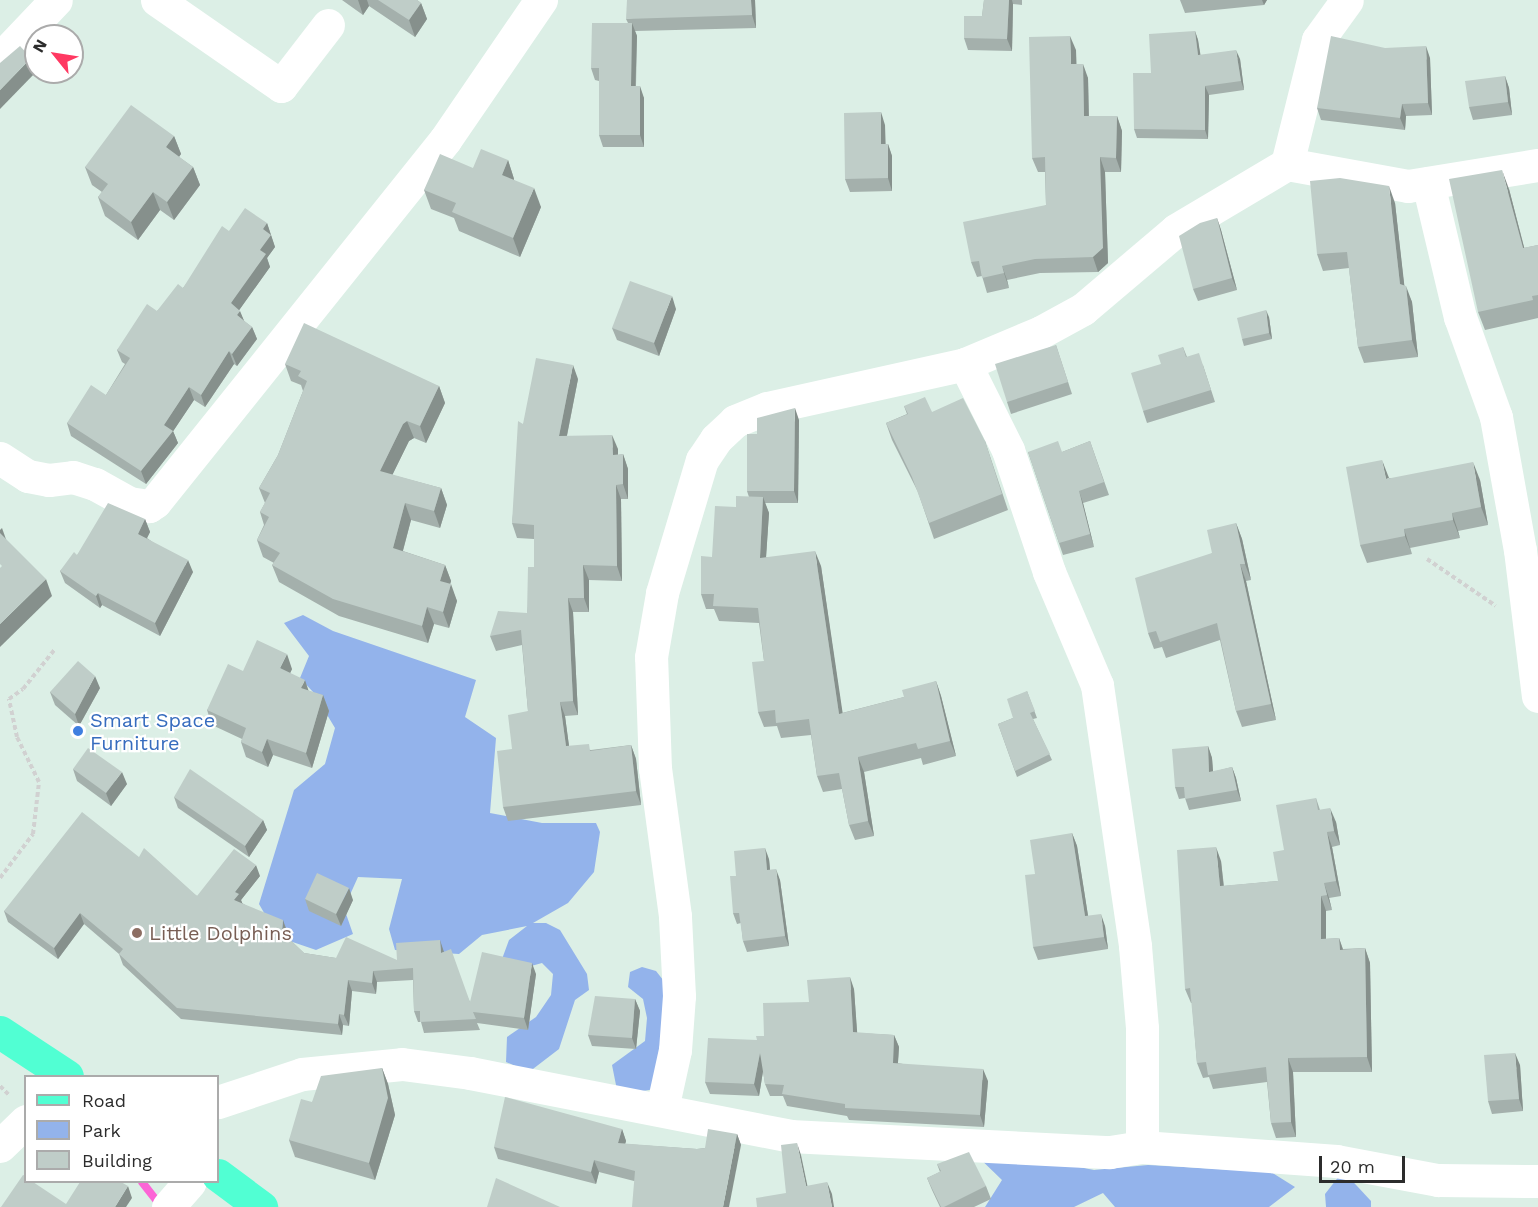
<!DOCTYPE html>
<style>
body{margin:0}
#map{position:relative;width:1538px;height:1207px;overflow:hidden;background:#dcefe6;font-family:"Work Sans",sans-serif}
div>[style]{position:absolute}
.green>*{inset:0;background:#93b3eb}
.stream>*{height:8px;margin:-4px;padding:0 4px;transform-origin:4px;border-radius:4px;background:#fc65d6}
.path>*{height:4px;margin-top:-2px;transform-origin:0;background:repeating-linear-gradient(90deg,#d1d1d1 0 4.5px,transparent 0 7.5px)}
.minor>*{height:33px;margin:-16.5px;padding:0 16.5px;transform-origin:16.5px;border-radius:16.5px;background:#fff}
.major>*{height:33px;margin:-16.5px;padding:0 16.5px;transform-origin:16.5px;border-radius:16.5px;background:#51ffd3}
.wall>*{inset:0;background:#a4b0ac}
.shaded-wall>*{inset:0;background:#86908c}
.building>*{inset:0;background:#bfcdc8}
.dots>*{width:16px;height:16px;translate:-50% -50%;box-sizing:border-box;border:3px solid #fff;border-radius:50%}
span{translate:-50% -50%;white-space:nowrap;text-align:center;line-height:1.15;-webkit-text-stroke:4.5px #fff;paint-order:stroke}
.shop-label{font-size:20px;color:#366cbe}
.left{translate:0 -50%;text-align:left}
.education-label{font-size:20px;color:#785e54}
.legend{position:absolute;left:24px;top:1075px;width:195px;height:108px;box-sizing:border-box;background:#fff;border:2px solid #ababab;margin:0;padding:8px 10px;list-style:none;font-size:18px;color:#2c2c2c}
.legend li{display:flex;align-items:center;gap:12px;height:30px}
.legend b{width:30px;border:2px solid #ababab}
.north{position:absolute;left:24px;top:24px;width:60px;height:60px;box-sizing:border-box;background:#fff;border:2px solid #ababab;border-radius:50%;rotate:300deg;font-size:16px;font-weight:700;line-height:24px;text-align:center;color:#2c2c2c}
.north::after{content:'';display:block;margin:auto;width:21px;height:27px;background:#ff3962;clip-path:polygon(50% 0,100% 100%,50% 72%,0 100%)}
.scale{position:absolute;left:1319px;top:1156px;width:86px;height:27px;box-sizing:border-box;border:3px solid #2c2c2c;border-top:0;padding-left:8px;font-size:18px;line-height:21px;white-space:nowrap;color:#2c2c2c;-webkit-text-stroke:4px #fff;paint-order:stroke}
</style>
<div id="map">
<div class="green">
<i style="clip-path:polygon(303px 615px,333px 631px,476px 680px,465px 717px,496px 738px,490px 813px,542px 823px,596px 823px,600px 832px,594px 872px,568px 903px,533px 923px,546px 923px,560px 930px,587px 974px,589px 990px,575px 1000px,559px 1049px,529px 1072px,506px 1062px,507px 1037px,536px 1017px,551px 995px,553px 974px,542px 963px,524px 968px,502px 959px,509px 940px,527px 926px,482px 935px,459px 954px,395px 950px,389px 929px,402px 879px,358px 877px,344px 908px,353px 934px,316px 950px,278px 937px,259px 904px,294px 790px,325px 764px,335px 728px,314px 693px,300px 678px,309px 656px,284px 623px)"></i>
<i style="clip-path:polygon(642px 967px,656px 971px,671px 990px,655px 1089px,618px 1095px,612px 1065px,645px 1041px,647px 1018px,643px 999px,628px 987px,630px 972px)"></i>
<i style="clip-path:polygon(972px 1151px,1023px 1156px,1094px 1170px,1148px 1165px,1271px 1172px,1295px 1187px,1269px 1207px,1115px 1207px,1103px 1193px,1074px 1207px,985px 1207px,1002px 1180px)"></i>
<i style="clip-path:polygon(1343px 1171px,1371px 1201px,1371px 1207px,1326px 1207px,1325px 1194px)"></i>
</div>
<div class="stream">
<i style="left:142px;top:1182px;width:23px;rotate:52deg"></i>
</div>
<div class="path">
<i style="left:1427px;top:559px;width:83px;rotate:34.3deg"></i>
<i style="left:0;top:878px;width:55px;rotate:-53.1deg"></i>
<i style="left:33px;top:834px;width:52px;rotate:-83.4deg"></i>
<i style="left:39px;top:782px;width:50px;rotate:-116.1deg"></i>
<i style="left:17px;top:737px;width:39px;rotate:-102deg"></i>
<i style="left:9px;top:699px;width:17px;rotate:-36deg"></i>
<i style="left:23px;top:689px;width:51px;rotate:-51.3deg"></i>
<i style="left:0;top:1086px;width:14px;rotate:45deg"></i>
</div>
<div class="minor">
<i style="left:157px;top:0;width:151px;rotate:34.7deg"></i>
<i style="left:281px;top:86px;width:77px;rotate:-52.4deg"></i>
<i style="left:0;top:59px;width:81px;rotate:-46.5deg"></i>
<i style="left:1287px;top:164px;width:128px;rotate:-76deg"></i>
<i style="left:1318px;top:40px;width:49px;rotate:-54.1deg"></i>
<i style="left:1428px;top:183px;width:138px;rotate:76.6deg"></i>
<i style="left:1460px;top:317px;width:106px;rotate:70.2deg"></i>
<i style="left:1496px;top:417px;width:135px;rotate:79.8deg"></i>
<i style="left:1520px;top:550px;width:147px;rotate:83deg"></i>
<i style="left:965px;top:364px;width:96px;rotate:63.4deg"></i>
<i style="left:1008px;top:450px;width:129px;rotate:71.4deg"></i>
<i style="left:1049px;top:572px;width:123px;rotate:67deg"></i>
<i style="left:1097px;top:685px;width:264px;rotate:81.7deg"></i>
<i style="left:1135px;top:946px;width:82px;rotate:85.1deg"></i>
<i style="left:1142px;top:1028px;width:119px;rotate:90deg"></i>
<i style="left:0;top:458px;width:33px;rotate:33deg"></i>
<i style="left:28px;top:476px;width:21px;rotate:11deg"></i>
<i style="left:49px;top:480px;width:24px;rotate:-7deg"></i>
<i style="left:73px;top:477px;width:23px;rotate:18deg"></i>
<i style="left:95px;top:484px;width:39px;rotate:29deg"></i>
<i style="left:129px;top:503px;width:20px;rotate:9deg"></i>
<i style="left:149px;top:506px;width:7px;rotate:-34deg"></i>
<i style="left:155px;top:502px;width:464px;rotate:-51.3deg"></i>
<i style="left:445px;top:140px;width:170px;rotate:-55.6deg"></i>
<i style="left:218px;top:1102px;width:89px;rotate:-18.4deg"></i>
<i style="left:302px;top:1074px;width:100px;rotate:-5.7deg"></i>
<i style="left:402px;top:1064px;width:69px;rotate:7.5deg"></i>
<i style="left:470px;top:1073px;width:326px;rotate:11.1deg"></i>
<i style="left:790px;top:1136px;width:320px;rotate:2.9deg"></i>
<i style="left:1110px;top:1152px;width:32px;rotate:-9deg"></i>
<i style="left:1142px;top:1147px;width:195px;rotate:4.1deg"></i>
<i style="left:1336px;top:1161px;width:104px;rotate:10.6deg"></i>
<i style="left:1438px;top:1180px;width:100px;rotate:0.6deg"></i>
<i style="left:662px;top:1109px;width:60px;rotate:-77.6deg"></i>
<i style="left:675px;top:1050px;width:54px;rotate:-85.8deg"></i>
<i style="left:679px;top:996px;width:80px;rotate:-92.9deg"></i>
<i style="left:675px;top:916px;width:148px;rotate:-97.7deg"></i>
<i style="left:655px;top:769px;width:112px;rotate:-92deg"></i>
<i style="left:651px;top:657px;width:65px;rotate:-80.2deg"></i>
<i style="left:662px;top:593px;width:139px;rotate:-73.3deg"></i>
<i style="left:702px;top:460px;width:25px;rotate:-56deg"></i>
<i style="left:716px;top:439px;width:26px;rotate:-43deg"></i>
<i style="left:735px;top:421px;width:35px;rotate:-22deg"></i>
<i style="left:767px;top:408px;width:203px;rotate:-12.5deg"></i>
<i style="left:965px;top:364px;width:82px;rotate:-22.8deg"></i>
<i style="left:1041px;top:332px;width:48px;rotate:-28.7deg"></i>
<i style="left:1083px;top:309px;width:122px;rotate:-40.3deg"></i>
<i style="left:1176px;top:230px;width:129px;rotate:-30.7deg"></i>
<i style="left:1287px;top:164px;width:123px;rotate:10.3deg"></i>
<i style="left:1408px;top:186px;width:132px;rotate:-9.2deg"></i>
<i style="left:0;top:1146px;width:36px;rotate:-44deg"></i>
<i style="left:168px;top:1207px;width:33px;rotate:-49deg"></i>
</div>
<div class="major">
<i style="left:0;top:1032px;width:80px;rotate:33.3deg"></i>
<i style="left:218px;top:1175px;width:54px;rotate:36.7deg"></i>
</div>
<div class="wall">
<i style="clip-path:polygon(342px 0,417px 0,421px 3px,427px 19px,415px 37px,369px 6px,363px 15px)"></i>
<i style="clip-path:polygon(755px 0,756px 28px,635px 31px,637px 36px,636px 86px,644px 98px,644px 147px,603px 147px,599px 135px,599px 81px,595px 80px,591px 68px,628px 23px,626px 19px)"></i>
<i style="clip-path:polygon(984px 0,1022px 0,1022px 5px,1013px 4px,1012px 51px,968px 50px,964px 38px,982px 16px)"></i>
<i style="clip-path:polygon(1180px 0,1267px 0,1264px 5px,1185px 13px)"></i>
<i style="clip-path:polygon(1195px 31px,1198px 40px,1200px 55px,1240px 59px,1244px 90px,1209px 95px,1208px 139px,1137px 138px,1134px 129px,1151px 73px)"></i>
<i style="clip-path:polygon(1076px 50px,1076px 64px,1088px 78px,1089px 116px,1117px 116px,1122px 131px,1121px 172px,1105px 172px,1108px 263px,1098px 272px,1040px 273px,1007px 280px,1009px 288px,987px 293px,982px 276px,977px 277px,971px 262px,1046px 205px,1045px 172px,1038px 172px,1032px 158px)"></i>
<i style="clip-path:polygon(1430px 58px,1432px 115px,1406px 116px,1405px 130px,1321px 120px,1317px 108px)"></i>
<i style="clip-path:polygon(1505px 76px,1509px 88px,1512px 115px,1473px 120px,1469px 107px)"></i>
<i style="clip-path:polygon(885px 125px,885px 144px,888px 144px,892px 156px,892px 191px,850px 192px,845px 179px)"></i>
<i style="clip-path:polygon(174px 136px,181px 154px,179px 157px,193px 167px,200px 185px,174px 220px,160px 210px,138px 240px,105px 216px,98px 197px,102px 192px,92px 185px,85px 167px)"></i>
<i style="clip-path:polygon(508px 160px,514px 179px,514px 180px,541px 207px,520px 257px,459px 231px,454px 218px,431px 209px,424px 190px,473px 168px)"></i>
<i style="clip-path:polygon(1509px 189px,1524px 248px,1538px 245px,1538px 318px,1485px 330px,1478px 312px)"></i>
<i style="clip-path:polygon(1395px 203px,1404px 285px,1412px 302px,1418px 357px,1364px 363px,1358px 347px,1349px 268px,1323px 271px,1317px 254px)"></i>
<i style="clip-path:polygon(1217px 218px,1221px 230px,1237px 290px,1198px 301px,1193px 289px)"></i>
<i style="clip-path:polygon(267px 223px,275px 247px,267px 258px,270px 267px,239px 310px,244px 321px,252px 327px,257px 339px,237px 366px,234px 364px,205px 407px,194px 400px,173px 431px,178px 443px,146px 484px,71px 436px,67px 423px,106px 395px,125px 364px,122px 362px,117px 350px,157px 311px,183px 288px,229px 231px)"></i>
<i style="clip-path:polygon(676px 309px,659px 356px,617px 340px,612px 328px)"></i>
<i style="clip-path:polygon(1269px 317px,1272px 339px,1244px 346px,1242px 339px)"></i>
<i style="clip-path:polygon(1056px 345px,1072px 394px,1011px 414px,1007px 402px)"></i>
<i style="clip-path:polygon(1183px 347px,1187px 357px,1203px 365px,1215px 402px,1147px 423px,1143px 411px,1161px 364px)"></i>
<i style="clip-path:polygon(285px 364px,439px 386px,445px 403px,426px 443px,414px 438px,409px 441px,392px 475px,441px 488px,447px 505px,440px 528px,411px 520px,403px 551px,445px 565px,451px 581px,450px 584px,457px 601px,449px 628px,434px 624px,428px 643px,339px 616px,279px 582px,272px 565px,274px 563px,263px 557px,257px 540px,264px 525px,260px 512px,265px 503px,259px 488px,278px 455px,303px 391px,301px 385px,291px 381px)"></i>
<i style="clip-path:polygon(578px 379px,567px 436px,618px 449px,618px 455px,623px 454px,628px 469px,628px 499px,621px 499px,622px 581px,589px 580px,589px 612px,573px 612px,578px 715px,565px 716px,569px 746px,591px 750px,631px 745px,636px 759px,641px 805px,508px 821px,503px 807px,512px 749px,528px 711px,522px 645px,496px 651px,490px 636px,527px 613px,534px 567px,534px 539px,517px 538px,512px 523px,523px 424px)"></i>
<i style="clip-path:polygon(904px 406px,932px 412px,985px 441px,1008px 510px,934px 539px,918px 492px,892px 440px,886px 423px,907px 414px)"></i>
<i style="clip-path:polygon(799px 420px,798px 503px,765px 503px,769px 513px,766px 557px,821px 566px,842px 713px,904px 697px,936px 681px,941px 696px,956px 756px,923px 765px,921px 758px,864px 772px,874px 836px,855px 840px,849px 825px,842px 789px,823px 792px,817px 776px,811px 735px,781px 738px,777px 726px,764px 727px,758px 712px,764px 661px,759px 623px,719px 621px,714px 609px,706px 609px,701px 594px,712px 557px,736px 507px,749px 497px,747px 491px,757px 434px)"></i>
<i style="clip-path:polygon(1090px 441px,1109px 495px,1083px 503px,1094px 547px,1063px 555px,1028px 452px,1062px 452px)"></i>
<i style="clip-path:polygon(1389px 478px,1480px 480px,1488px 525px,1458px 531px,1460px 538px,1410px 548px,1412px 554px,1367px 563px,1360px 545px)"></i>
<i style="clip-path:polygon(145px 519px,150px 532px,147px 538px,193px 572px,160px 636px,102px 605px,100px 608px,65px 583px,60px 571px,77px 555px)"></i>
<i style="clip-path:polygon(1236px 523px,1242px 539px,1251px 580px,1246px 581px,1276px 720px,1242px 727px,1236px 711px,1220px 640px,1166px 658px,1162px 647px,1154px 649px,1148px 633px)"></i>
<i style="clip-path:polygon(292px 669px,290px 673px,308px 691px,323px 695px,329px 711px,312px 768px,273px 755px,268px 767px,246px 757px,241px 742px,242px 739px,212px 725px,207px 710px,243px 671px)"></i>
<i style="clip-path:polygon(100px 688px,79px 726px,55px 705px,50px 692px)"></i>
<i style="clip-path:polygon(1027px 691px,1037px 718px,1033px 719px,1052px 760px,1017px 777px,998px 724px,1013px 718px)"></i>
<i style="clip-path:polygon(1208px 746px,1212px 758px,1213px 772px,1232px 767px,1236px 778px,1241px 801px,1189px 810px,1185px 798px,1179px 799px,1175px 787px)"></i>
<i style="clip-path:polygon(73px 769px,127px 784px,111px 806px,77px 781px)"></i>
<i style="clip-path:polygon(174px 797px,263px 820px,267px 830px,249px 857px,178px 808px)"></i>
<i style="clip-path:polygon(1316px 798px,1320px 810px,1336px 822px,1340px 845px,1332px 847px,1341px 896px,1329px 898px,1332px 910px,1326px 911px,1326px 939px,1339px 938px,1343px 949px,1365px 948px,1370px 963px,1372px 1072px,1293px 1072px,1296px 1137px,1276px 1138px,1271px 1123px,1267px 1082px,1213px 1089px,1209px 1077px,1203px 1078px,1197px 1063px,1192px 1003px,1191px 1003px,1185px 989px,1221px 861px,1224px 886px,1278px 881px,1284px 850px)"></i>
<i style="clip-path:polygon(1072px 833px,1077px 846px,1088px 916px,1105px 926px,1108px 949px,1038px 960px,1033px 947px,1035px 874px)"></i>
<i style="clip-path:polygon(139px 857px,197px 896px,260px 876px,241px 900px,242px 903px,287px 931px,287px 937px,304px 953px,336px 958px,397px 960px,444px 952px,470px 1002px,536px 974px,528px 1030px,477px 1023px,480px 1030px,424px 1033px,421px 1022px,418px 1022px,414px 1011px,413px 980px,377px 982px,376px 994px,352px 991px,349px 1026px,343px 1025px,342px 1035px,181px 1019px,123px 965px,119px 954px,84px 924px,58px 959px,8px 922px,4px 911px)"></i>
<i style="clip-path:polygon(769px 859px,770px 870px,780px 880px,789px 946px,747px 952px,743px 941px,741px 923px,737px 924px,733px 913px,736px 876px)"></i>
<i style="clip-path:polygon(305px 899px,353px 900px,341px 926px,309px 911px)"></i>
<i style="clip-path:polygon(854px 989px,857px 1033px,894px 1035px,899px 1047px,898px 1063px,988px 1081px,984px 1127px,849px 1120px,847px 1116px,787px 1106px,783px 1096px,770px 1096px,765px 1084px,763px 1071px,759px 1096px,710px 1094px,705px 1082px,757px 1040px,764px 1036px,809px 1002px)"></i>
<i style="clip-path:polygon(635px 999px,640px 1011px,636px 1049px,592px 1046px,588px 1035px)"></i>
<i style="clip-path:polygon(1520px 1065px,1523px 1111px,1492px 1114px,1488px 1101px)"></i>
<i style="clip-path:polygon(382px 1068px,388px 1084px,395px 1115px,375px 1180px,295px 1157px,289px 1140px,312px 1102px)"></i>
<i style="clip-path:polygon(622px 1129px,626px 1141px,625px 1144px,697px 1149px,705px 1148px,737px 1134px,741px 1145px,634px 1181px,599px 1172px,596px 1184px,498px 1159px,494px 1147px)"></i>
<i style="clip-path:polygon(937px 1164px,986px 1186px,991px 1199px,974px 1207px,940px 1207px,932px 1190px,927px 1178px,940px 1172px)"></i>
</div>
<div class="shaded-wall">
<i style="clip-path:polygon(358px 0,367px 0,369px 6px,363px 15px)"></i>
<i style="clip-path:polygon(751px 0,755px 0,756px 28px,752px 15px)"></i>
<i style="clip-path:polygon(1009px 0,1012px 0,1013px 4px,1012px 51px,1007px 39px)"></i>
<i style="clip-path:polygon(1262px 0,1267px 0,1264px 5px)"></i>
<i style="clip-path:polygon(421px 3px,427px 19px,415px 37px,409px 20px)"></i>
<i style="clip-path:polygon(632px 23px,637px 36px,635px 98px,631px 86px)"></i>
<i style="clip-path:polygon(1195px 31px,1198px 40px,1202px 64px,1198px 55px)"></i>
<i style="clip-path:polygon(1070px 36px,1076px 50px,1077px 78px,1071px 64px)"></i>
<i style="clip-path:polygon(1426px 46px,1430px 58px,1432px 115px,1428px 103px)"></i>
<i style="clip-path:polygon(1236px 50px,1240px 59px,1244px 90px,1241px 81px)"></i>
<i style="clip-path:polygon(31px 58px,36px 72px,0 109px,0 90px)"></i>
<i style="clip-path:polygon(1083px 64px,1088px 78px,1089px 130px,1084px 116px)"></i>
<i style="clip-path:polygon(1505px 76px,1509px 88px,1512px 115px,1508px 102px)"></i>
<i style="clip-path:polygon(640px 86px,644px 98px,644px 147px,640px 135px)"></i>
<i style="clip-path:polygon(1205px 86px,1209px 95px,1208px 139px,1205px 130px)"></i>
<i style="clip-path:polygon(1402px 104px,1406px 116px,1405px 130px,1400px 118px)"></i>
<i style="clip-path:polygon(881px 112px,885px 125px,886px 156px,881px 144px)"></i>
<i style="clip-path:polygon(1117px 116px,1122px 131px,1121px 172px,1116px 158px)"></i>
<i style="clip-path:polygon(174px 136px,181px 154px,173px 165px,166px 147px)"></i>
<i style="clip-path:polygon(888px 144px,892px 156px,892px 191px,888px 178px)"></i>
<i style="clip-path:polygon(1100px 157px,1105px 172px,1108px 263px,1098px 272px,1093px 257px)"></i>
<i style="clip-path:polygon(508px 160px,514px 179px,508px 193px,502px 175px)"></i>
<i style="clip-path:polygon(193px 167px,200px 185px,174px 220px,167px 202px)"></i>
<i style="clip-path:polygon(1502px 170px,1509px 189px,1529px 266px,1523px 248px)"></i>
<i style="clip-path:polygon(1389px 186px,1395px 203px,1406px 300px,1400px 284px)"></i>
<i style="clip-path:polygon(534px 188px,541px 207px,520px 257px,513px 238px)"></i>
<i style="clip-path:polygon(153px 192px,160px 210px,138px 240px,131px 222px)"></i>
<i style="clip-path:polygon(1217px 218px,1221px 230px,1237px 290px,1232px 278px)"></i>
<i style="clip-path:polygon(267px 223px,275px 247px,267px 258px,270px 267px,235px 316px,231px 303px,260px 250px,263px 229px)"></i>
<i style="clip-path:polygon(1002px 266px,1007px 280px,1009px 288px,1004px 273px)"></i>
<i style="clip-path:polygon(1406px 286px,1412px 302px,1418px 357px,1412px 340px)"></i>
<i style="clip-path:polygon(672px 296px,676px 309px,659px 356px,654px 343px)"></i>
<i style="clip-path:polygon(1266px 310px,1269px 317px,1272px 339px,1269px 333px)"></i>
<i style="clip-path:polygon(240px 311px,245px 323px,237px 315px)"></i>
<i style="clip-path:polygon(252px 327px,257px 339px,237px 366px,232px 354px)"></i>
<i style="clip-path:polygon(229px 351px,234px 364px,205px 407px,201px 395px)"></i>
<i style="clip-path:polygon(573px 365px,578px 379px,564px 450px,559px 436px)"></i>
<i style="clip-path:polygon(439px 386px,445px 403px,426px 443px,420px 426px)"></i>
<i style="clip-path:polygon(189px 387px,194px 400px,172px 433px,173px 431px,178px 443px,146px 484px,141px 471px,164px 425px)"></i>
<i style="clip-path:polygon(795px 408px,799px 420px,798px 503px,794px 491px)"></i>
<i style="clip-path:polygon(407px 421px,414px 438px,409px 441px,386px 488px,380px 471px,403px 424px)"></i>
<i style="clip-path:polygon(612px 435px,618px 449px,618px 469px,613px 455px)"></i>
<i style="clip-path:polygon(623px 454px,628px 469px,628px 499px,623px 484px)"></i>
<i style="clip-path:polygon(1382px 460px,1389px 478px,1386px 479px)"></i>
<i style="clip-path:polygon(1473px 462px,1480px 480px,1488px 525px,1481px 507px)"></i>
<i style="clip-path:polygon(616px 485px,621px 499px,622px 581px,617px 566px)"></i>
<i style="clip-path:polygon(441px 488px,447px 505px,440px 528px,434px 511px)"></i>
<i style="clip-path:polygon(1079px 491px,1083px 503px,1094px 547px,1090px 534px)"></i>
<i style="clip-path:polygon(763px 497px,769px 513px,765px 573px,760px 558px)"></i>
<i style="clip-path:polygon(405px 503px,411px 520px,399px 565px,393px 548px)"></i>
<i style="clip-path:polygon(1452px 513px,1458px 531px,1460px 538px,1453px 520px)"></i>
<i style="clip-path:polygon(145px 519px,150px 532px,143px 546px,138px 534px)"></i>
<i style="clip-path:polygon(1236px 523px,1242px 539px,1251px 580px,1245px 564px)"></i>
<i style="clip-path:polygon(2px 528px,8px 545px,0 536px,0 530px)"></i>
<i style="clip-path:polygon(1404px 529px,1410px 548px,1412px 554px,1405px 536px)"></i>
<i style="clip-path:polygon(815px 551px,821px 566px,845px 729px,839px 714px)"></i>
<i style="clip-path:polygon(188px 560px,193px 572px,160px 636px,155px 623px)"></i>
<i style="clip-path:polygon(1240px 564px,1246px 581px,1276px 720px,1271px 704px)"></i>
<i style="clip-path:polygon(445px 565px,451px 581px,446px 598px,440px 581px)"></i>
<i style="clip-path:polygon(583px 565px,589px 580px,589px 612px,584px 598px)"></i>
<i style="clip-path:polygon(46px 579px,52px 596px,0 647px,0 624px)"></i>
<i style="clip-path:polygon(451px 584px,457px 601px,449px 628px,443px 612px)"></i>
<i style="clip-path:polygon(98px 593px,102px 605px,100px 608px,96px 596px)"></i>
<i style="clip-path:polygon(568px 598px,573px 612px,578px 715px,573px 701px)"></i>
<i style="clip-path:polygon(427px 607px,434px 624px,428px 643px,422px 626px)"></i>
<i style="clip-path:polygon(287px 654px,292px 669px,285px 684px,280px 668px)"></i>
<i style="clip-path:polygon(95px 676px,100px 688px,79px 726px,75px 714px)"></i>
<i style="clip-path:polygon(305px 680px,310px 695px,301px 688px)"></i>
<i style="clip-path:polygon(936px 681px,941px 696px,956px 756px,950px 741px)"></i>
<i style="clip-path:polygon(323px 695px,329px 711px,312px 768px,306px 753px)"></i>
<i style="clip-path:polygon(560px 702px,565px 716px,571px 761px,566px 746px)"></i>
<i style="clip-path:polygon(267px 739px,273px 755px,268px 767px,262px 752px)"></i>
<i style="clip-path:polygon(631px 745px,636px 759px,641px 805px,636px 791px)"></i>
<i style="clip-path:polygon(1208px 746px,1212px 758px,1214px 784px,1209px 772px)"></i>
<i style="clip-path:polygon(858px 757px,864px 772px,874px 836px,868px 821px)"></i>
<i style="clip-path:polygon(1232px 767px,1236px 778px,1241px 801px,1237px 790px)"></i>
<i style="clip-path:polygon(122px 772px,127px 784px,111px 806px,106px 793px)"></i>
<i style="clip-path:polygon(1330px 808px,1336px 822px,1340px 845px,1334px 831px)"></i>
<i style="clip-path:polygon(263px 820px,267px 830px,249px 857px,245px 846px)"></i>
<i style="clip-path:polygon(1327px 832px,1332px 847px,1341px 896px,1336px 881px)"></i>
<i style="clip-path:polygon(1072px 833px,1077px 846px,1090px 928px,1085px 916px)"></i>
<i style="clip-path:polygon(1216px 847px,1221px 861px,1225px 901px,1220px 886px)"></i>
<i style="clip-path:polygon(765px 848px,769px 859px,771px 881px,767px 870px)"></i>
<i style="clip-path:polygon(256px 865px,260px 876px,241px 900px,243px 905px,234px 900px,235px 892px)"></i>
<i style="clip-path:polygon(776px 869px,780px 880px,789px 946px,785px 936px)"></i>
<i style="clip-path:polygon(1324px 883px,1329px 898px,1332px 910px,1327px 895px)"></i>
<i style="clip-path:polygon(349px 888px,353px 900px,341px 926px,336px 914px)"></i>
<i style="clip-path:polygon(1321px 896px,1326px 911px,1326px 953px,1321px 939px)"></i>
<i style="clip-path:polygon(80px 913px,84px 924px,58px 959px,54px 948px)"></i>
<i style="clip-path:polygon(1101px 914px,1105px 926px,1108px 949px,1104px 937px)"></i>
<i style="clip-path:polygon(283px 920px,287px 931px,286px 944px,282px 932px)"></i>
<i style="clip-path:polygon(1339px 938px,1344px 953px,1340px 950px)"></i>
<i style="clip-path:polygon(440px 940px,444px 952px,441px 953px)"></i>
<i style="clip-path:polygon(1365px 948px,1370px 963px,1372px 1072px,1367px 1057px)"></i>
<i style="clip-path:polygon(532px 963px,536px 974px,528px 1030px,524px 1018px)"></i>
<i style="clip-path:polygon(373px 971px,377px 982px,376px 994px,372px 983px)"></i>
<i style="clip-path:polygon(850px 977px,854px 989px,858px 1044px,853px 1032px)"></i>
<i style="clip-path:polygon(348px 980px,352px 991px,349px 1026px,344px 1015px)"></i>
<i style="clip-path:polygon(635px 999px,640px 1011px,636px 1049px,632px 1038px)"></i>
<i style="clip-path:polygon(339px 1014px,343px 1025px,342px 1035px,338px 1024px)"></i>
<i style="clip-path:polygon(894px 1035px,899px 1047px,897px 1075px,893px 1063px)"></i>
<i style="clip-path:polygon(760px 1053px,764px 1065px,759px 1096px,754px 1084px)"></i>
<i style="clip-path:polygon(1515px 1053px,1520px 1065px,1523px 1111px,1519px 1099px)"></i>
<i style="clip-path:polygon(1288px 1058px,1293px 1072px,1296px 1137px,1291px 1122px)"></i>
<i style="clip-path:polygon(382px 1068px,388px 1084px,395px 1115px,375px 1180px,369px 1163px)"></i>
<i style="clip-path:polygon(983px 1069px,988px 1081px,984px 1127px,980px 1115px)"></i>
<i style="clip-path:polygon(622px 1129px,626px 1141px,622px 1155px,618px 1143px)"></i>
<i style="clip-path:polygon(737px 1134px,741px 1145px,729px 1207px,723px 1207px)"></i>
<i style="clip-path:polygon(797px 1143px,801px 1155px,810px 1198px,806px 1186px)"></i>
<i style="clip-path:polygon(594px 1160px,599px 1172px,596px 1184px,591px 1172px)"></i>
<i style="clip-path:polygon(827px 1182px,832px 1194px,834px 1207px,832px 1207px)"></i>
<i style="clip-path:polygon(128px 1186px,132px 1198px,126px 1207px,115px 1207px)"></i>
</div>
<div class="building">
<i style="clip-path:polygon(378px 0,417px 0,421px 3px,409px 20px)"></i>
<i style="clip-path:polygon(627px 0,751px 0,752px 15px,626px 19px)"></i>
<i style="clip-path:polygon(984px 0,1009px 0,1007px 39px,964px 38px,964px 16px,982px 16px)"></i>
<i style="clip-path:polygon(592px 23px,632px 23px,631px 86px,640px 86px,640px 135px,599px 135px,599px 68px,591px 68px)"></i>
<i style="clip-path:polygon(1195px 31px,1198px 55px,1236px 50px,1241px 81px,1205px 86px,1205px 130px,1134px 129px,1133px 73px,1151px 73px,1149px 34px)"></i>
<i style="clip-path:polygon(1070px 36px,1071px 64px,1083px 64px,1084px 116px,1117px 116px,1116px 158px,1100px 157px,1103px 248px,1093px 257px,1035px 259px,1002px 266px,1004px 273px,982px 278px,979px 261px,971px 262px,963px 222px,1046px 205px,1045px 157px,1032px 158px,1029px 37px)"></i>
<i style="clip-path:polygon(1331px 36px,1385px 48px,1426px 46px,1428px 103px,1402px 104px,1400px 118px,1317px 108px)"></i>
<i style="clip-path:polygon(20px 46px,31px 58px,0 90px,0 63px)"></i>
<i style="clip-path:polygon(1505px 76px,1508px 102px,1469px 107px,1465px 81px)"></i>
<i style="clip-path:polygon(131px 105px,174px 136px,166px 147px,193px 167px,167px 202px,153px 192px,131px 222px,98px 197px,108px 184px,85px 167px)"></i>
<i style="clip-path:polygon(881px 112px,881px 144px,888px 144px,888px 178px,845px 179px,844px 113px)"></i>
<i style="clip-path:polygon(481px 149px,508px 160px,502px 175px,534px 188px,513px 238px,452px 212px,456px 203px,424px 190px,440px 154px,473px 168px)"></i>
<i style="clip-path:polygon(1502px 170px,1523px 248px,1538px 245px,1538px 295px,1532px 296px,1533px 300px,1478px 312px,1449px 179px)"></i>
<i style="clip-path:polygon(1340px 178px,1389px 186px,1400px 284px,1406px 286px,1412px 340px,1358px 347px,1347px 252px,1317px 254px,1310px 181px)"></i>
<i style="clip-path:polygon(245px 208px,267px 223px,263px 229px,271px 235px,260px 250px,266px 254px,231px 303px,240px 311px,237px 315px,252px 327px,232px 354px,229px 351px,201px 395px,189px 387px,164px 425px,173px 431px,141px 471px,67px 423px,91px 385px,106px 395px,130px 358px,117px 350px,147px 304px,157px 311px,178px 284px,183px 288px,222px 226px,229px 231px)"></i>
<i style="clip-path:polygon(1217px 218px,1232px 278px,1193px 289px,1179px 236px,1200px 223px)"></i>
<i style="clip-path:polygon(630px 281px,672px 296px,654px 343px,612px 328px)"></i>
<i style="clip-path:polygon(1266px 310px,1269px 333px,1242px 339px,1237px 318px)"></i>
<i style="clip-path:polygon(304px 323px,439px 386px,420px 426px,407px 421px,403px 424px,380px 471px,441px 488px,434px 511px,405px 503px,393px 548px,445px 565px,440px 581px,451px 584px,443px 612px,427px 607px,422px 626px,333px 599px,272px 565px,280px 553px,257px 540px,269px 517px,260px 512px,270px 493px,259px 488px,278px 455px,307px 381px,298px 376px,301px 371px,285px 364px)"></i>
<i style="clip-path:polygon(1056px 345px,1068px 382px,1007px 402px,995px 364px)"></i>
<i style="clip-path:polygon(1183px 347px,1186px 357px,1199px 353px,1211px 390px,1143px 411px,1131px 373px,1161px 364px,1158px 355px)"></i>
<i style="clip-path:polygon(536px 358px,573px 365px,559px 436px,612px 435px,613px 455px,623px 454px,623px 484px,616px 485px,617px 566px,583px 565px,584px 598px,568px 598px,573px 701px,560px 702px,566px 746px,589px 744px,590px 751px,631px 745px,636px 791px,503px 807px,497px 751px,512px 749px,508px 715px,528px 711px,521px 630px,490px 636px,498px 611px,527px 613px,528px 567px,534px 567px,534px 525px,512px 523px,518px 421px,523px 424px)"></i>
<i style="clip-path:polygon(925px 397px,932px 412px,963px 398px,985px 441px,1002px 494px,929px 523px,912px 477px,886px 423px,908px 414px,904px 406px)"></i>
<i style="clip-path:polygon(795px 408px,794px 491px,747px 491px,747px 434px,757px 434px,757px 418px)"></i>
<i style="clip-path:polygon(1058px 441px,1062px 452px,1090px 441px,1104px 482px,1079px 491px,1090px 534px,1059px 543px,1028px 452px)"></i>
<i style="clip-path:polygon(1382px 460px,1386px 479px,1473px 462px,1481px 507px,1452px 513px,1453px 520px,1404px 529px,1405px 536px,1360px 545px,1346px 467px)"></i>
<i style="clip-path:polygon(736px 496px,763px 497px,760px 558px,815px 551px,839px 714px,904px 697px,902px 690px,936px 681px,950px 741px,918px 749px,916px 743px,858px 757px,868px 821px,849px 825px,839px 773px,817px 776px,809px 719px,776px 723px,775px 710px,758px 712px,752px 662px,764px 661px,758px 608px,713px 606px,714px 594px,701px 594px,701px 556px,712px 557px,715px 506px,736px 507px)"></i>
<i style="clip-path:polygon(108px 503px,145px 519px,138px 534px,188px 560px,155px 623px,98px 593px,96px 596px,60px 571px,74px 552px,77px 555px)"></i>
<i style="clip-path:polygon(1236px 523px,1245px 564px,1240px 564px,1271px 704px,1236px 711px,1217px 623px,1160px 642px,1156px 631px,1148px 633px,1135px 578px,1212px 553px,1207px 530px)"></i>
<i style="clip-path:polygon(0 533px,46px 579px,0 624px,0 568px,2px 566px,0 564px)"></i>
<i style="clip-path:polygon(257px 640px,287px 654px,280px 668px,305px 680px,301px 688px,323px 695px,306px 753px,267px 739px,262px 752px,241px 742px,246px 728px,207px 710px,228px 664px,243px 671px)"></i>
<i style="clip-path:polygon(78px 661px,95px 676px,75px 714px,50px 692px)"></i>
<i style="clip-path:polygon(1027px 691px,1035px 711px,1030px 713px,1050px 754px,1015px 771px,998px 724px,1013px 718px,1007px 699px)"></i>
<i style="clip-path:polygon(1208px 746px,1209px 772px,1232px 767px,1237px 790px,1185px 799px,1184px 787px,1175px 787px,1172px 749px)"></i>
<i style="clip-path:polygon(88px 748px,122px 772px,106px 793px,73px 769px)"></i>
<i style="clip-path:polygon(190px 769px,263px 820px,245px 846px,174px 797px)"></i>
<i style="clip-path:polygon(1316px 798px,1318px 810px,1330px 808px,1334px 831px,1327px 832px,1336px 881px,1324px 883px,1327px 895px,1321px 896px,1321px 939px,1339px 938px,1340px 950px,1365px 948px,1367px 1057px,1288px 1058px,1291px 1122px,1271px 1123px,1266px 1067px,1208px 1075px,1206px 1062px,1197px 1063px,1190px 988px,1185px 989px,1177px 850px,1216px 847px,1220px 886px,1278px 881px,1273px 852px,1284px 850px,1276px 805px)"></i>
<i style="clip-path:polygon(82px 812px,139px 857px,144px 848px,197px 896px,234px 849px,256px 865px,235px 892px,239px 894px,234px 900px,283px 920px,282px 932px,304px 953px,336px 958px,346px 937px,397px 960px,396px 943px,440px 940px,441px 953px,451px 949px,470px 1002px,482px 952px,532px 963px,524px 1018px,473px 1012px,476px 1019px,420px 1022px,420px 1011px,414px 1011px,413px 968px,373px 971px,372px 983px,348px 980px,344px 1015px,339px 1014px,338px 1024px,177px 1008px,119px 954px,123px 949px,80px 913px,54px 948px,4px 911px)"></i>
<i style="clip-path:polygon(1072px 833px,1085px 916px,1101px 914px,1104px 937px,1033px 947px,1025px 875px,1035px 874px,1030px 840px)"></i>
<i style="clip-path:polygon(765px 848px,767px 870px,776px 869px,785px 936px,743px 941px,739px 913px,733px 913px,730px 876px,736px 876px,734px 851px)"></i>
<i style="clip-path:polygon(317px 873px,349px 888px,336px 914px,305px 899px)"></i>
<i style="clip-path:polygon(850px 977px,853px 1032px,894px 1035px,893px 1063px,983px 1069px,980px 1115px,845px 1108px,845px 1104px,782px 1094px,784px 1085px,765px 1084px,760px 1053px,754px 1084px,705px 1082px,708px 1038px,757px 1040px,756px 1036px,764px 1036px,763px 1003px,809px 1002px,807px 980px)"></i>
<i style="clip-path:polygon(595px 996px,635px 999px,632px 1038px,588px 1035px)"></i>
<i style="clip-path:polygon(1515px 1053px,1519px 1099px,1488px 1101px,1484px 1055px)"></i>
<i style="clip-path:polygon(382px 1068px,388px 1098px,369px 1163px,289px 1140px,301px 1099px,312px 1102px,321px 1076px)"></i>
<i style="clip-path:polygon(505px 1097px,622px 1129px,618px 1143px,697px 1149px,705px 1148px,708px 1129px,737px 1134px,723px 1207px,632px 1207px,635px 1171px,594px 1160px,591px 1172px,494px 1147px)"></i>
<i style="clip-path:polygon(797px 1143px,806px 1186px,827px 1182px,832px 1207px,757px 1207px,756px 1198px,786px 1193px,781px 1145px)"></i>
<i style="clip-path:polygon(969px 1152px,986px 1186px,944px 1207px,941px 1207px,927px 1178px,941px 1171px,937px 1164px)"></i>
<i style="clip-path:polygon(23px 1175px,26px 1176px,26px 1182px,33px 1182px,66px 1204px,80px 1182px,121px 1182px,128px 1186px,115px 1207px,1px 1207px)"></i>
<i style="clip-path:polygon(496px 1178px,560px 1207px,487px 1207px)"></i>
</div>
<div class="dots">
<i style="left:78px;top:731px;background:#3f7fe0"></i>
<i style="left:137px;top:933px;background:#8d6e63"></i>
</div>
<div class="shop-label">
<span class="left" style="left:90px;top:732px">Smart Space<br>Furniture</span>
</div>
<div class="education-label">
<span class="left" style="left:149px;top:933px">Little Dolphins</span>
</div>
<ul class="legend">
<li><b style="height:8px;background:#51ffd3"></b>Road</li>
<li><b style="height:16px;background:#93b3eb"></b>Park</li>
<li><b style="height:16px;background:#bfcdc8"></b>Building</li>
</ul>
<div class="north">N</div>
<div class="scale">20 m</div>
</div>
